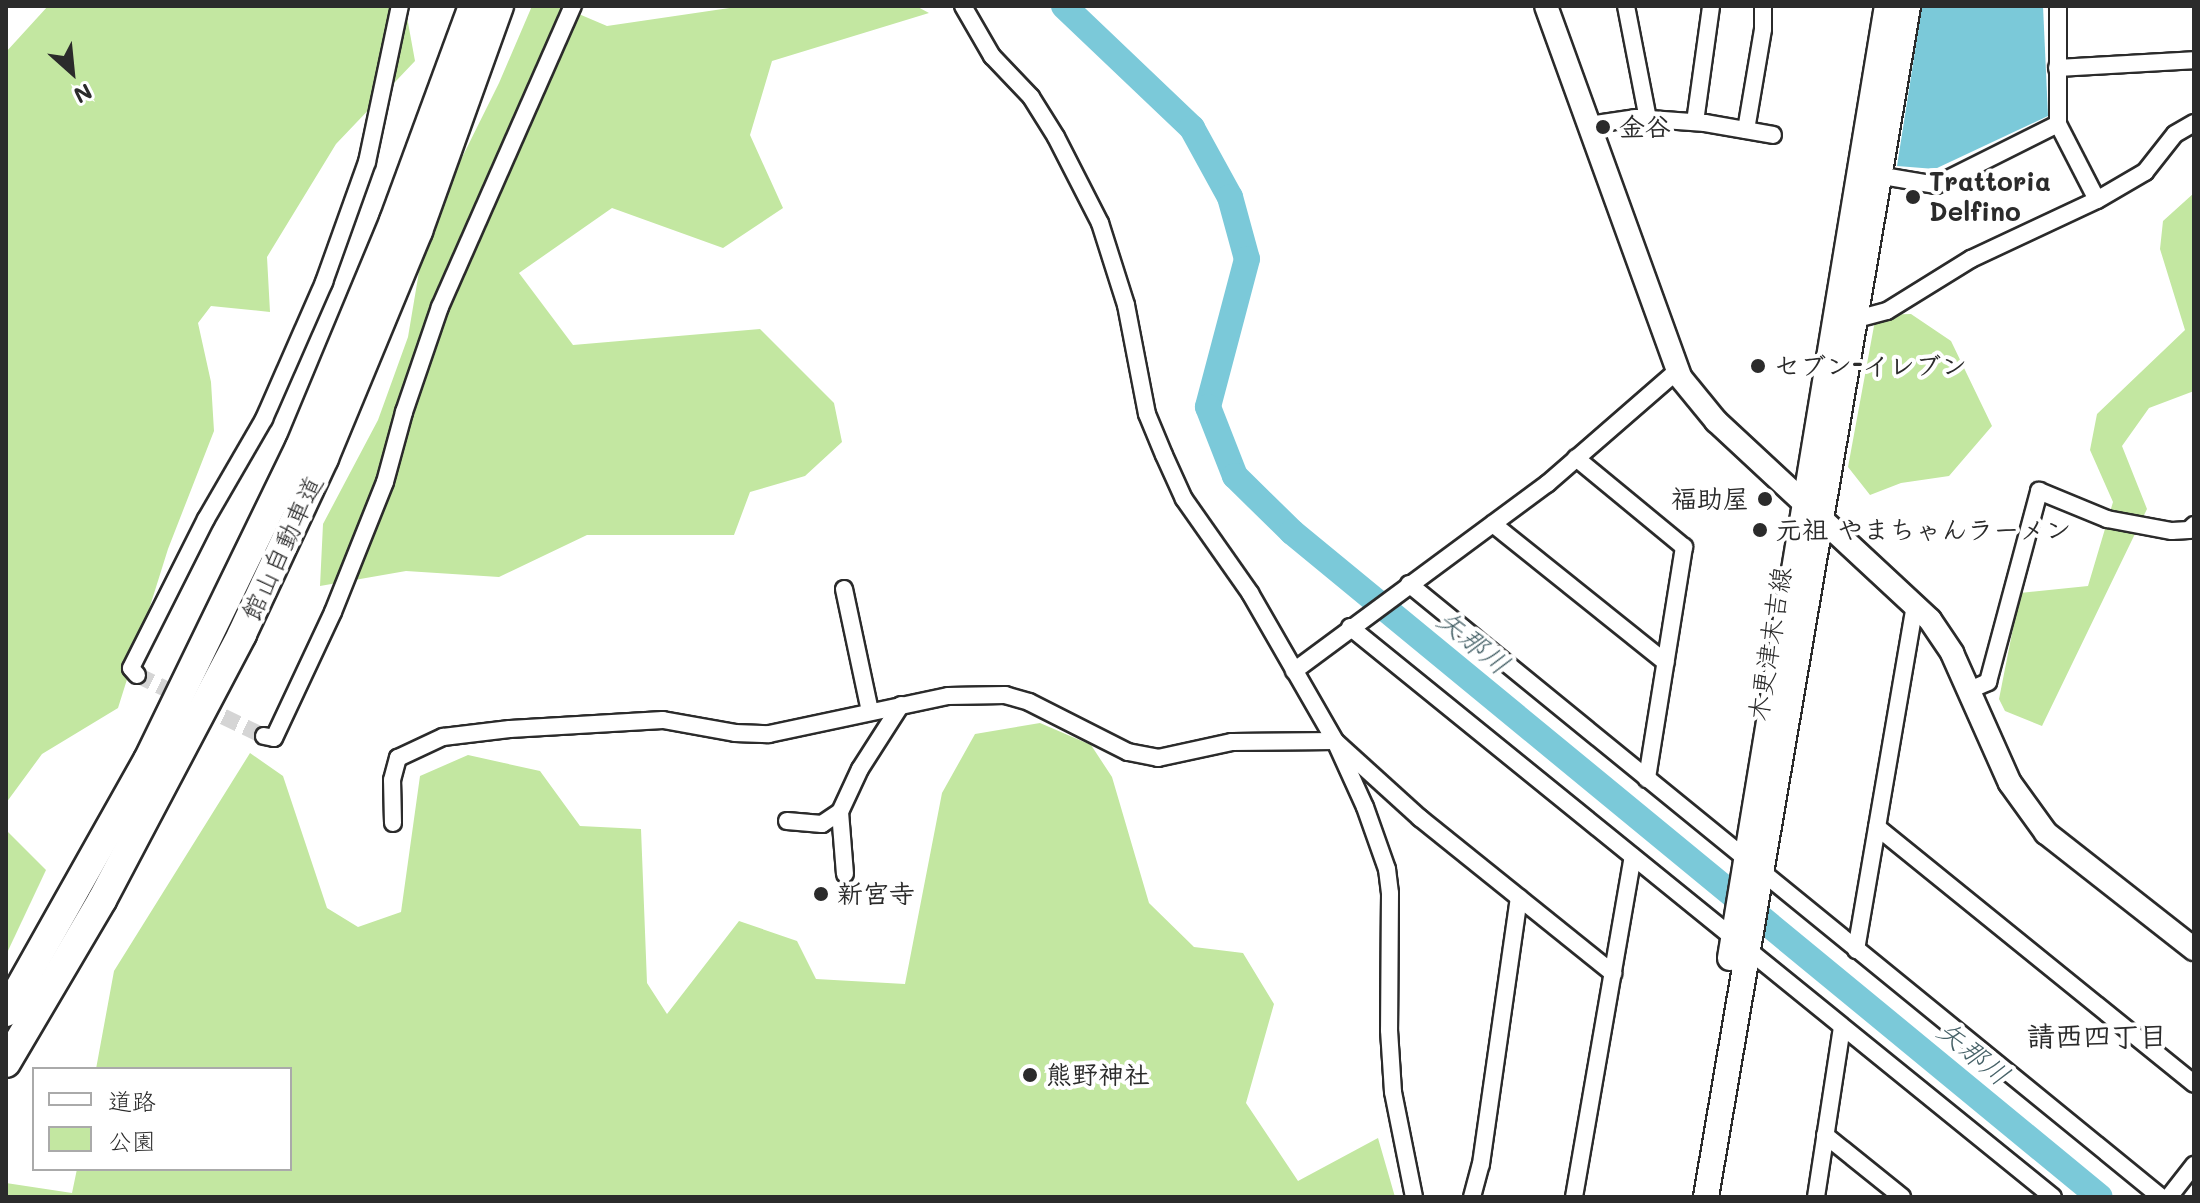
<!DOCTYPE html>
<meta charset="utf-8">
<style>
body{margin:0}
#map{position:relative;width:2200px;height:1203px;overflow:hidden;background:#fff;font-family:Mali,"Klee One",sans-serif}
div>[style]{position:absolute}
.green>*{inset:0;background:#c3e7a1}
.water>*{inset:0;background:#7bc9d9}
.river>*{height:26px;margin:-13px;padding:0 13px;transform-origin:13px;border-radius:13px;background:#7bc9d9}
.street-tunnel>*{height:16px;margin-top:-8px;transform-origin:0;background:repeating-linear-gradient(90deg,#d5d5d5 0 16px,transparent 0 24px)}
.roads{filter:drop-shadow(2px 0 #2b2b2b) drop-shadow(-2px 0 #2b2b2b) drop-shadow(0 2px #2b2b2b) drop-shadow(0 -2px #2b2b2b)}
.street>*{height:16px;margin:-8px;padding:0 8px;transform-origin:8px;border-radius:8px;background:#fff}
.secondary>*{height:22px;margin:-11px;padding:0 11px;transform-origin:11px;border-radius:11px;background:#fff}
.primary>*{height:24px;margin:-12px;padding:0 12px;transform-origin:12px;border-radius:12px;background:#fff}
.highway>*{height:28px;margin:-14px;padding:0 14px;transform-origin:14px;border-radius:14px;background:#fff}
.dots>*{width:22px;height:22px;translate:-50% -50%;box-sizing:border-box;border:4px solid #fff;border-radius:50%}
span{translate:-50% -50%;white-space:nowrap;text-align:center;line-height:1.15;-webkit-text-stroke:8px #fff;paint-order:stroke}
.poi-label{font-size:26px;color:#2b2b2b;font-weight:700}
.left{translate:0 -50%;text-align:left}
.right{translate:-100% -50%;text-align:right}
.street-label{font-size:26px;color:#2b2b2b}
.water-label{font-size:28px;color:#476268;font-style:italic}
.neighbourhood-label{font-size:28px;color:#2b2b2b;font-weight:700}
.frame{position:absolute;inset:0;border:8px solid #2b2b2b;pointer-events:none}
.legend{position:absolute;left:32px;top:1067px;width:260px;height:104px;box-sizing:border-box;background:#fff;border:2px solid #aaa;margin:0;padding:10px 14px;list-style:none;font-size:24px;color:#2b2b2b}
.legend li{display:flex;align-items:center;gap:16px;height:40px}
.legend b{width:40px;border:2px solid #aaa}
.north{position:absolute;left:32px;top:32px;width:80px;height:80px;-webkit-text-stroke:6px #fff;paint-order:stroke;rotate:153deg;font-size:22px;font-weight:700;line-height:32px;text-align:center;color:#2b2b2b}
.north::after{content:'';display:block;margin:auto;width:28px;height:36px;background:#2b2b2b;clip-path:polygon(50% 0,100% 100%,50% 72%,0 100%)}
</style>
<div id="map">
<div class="green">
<i style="clip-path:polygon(48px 6px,405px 6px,415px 61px,336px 144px,267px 257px,270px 312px,211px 306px,198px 323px,211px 382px,214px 431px,168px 549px,118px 708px,42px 754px,6px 803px,6px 52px)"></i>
<i style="clip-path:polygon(532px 6px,560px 6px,607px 26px,743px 6px,916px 6px,929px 13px,772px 61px,750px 135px,783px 208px,723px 248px,612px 208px,519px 273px,573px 345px,760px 329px,834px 403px,842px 442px,805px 476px,750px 492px,734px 535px,587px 535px,499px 577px,406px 571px,320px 586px,323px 524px,378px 420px,408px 337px,426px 230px,499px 83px)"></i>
<i style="clip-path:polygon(2194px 193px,2194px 391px,2149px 408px,2122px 446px,2147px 509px,2042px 726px,2005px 711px,1999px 699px,2020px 593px,2088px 586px,2113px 502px,2090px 450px,2097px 414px,2185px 330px,2160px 249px,2163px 221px)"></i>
<i style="clip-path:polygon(1911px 314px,1951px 341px,1992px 426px,1949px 476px,1901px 483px,1870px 495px,1848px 467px,1876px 315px)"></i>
<i style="clip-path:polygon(1040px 723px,1091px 745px,1112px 777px,1149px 903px,1194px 947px,1243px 953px,1274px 1004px,1246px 1103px,1298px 1181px,1378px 1138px,1395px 1197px,6px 1197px,6px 1183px,72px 1193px,77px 1169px,290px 1169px,290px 1069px,96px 1069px,114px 971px,250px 753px,283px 776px,327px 908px,358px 927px,401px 912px,420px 776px,468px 755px,540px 771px,580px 826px,641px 829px,647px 983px,667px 1014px,739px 921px,797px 941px,816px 979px,905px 984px,942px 793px,975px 734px)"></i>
<i style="clip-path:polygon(6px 830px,46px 870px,6px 955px)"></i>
</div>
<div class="water">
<i style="clip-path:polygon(1922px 6px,2043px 6px,2048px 116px,1935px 169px,1897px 166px)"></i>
</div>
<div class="river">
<i style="left:1064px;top:6px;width:177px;rotate:43.6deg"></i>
<i style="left:1192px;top:128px;width:79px;rotate:61.2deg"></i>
<i style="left:1230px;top:197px;width:64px;rotate:74.7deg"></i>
<i style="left:1247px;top:259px;width:153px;rotate:104.8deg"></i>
<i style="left:1208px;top:407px;width:74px;rotate:68.6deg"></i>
<i style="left:1235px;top:476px;width:80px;rotate:44.5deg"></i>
<i style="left:1292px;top:532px;width:1046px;rotate:39.46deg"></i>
</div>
<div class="street-tunnel">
<i style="left:137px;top:675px;width:141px;rotate:25.7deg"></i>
</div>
<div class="roads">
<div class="street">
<i style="left:963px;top:6px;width:58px;rotate:59.9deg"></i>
<i style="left:992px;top:56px;width:57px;rotate:46.4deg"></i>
<i style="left:1031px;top:97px;width:47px;rotate:58deg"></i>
<i style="left:1056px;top:137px;width:97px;rotate:62.9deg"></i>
<i style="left:1100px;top:223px;width:86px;rotate:72.4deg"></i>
<i style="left:1126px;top:305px;width:111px;rotate:79.1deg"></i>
<i style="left:1147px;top:414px;width:44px;rotate:67.5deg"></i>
<i style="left:1164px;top:455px;width:48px;rotate:65.6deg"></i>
<i style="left:1184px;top:499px;width:115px;rotate:54.9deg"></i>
<i style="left:1250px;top:593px;width:171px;rotate:60.1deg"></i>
<i style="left:1335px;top:741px;width:72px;rotate:65.6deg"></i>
<i style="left:1365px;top:807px;width:66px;rotate:70.5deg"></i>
<i style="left:1387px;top:869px;width:24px;rotate:83deg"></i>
<i style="left:1390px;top:893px;width:137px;rotate:90.4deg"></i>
<i style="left:1389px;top:1030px;width:62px;rotate:86.3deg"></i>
<i style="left:1393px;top:1092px;width:107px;rotate:78.7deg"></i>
<i style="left:1626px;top:6px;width:115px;rotate:79deg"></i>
<i style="left:2057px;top:68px;width:137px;rotate:-3.3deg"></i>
<i style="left:1695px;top:122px;width:117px;rotate:-82.1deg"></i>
<i style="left:2058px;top:124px;width:85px;rotate:62.8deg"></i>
<i style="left:1589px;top:125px;width:48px;rotate:-8.5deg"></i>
<i style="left:1636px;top:118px;width:69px;rotate:4.1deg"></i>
<i style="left:1705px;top:123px;width:69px;rotate:10deg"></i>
<i style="left:1746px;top:130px;width:102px;rotate:-80.4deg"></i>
<i style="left:1763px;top:29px;width:23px;rotate:-90deg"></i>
<i style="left:1877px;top:175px;width:60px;rotate:9.6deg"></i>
<i style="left:1936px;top:185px;width:136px;rotate:-26.6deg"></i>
<i style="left:2058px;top:124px;width:118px;rotate:-90deg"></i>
<i style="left:1853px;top:320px;width:35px;rotate:-15deg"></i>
<i style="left:1887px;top:311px;width:99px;rotate:-31.8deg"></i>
<i style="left:1971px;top:259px;width:139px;rotate:-25.1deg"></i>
<i style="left:2097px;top:200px;width:56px;rotate:-30.3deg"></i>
<i style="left:2145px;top:172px;width:48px;rotate:-51.7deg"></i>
<i style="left:2175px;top:134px;width:22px;rotate:-30deg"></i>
<i style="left:1576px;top:458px;width:140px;rotate:39.5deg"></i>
<i style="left:1684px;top:547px;width:235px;rotate:99.1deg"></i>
<i style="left:1493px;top:524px;width:221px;rotate:38.7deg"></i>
<i style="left:1409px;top:584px;width:970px;rotate:39.19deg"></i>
<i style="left:844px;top:589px;width:125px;rotate:78deg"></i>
<i style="left:1350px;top:627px;width:905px;rotate:39.04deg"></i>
<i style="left:1294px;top:671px;width:315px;rotate:-36.5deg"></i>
<i style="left:1547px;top:484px;width:172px;rotate:-41deg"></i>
<i style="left:137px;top:675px;width:9px;rotate:-131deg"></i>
<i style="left:131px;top:668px;width:167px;rotate:-63.3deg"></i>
<i style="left:206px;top:519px;width:116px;rotate:-59.9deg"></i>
<i style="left:264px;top:419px;width:150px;rotate:-66.3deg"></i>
<i style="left:324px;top:282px;width:127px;rotate:-70.3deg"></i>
<i style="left:367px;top:162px;width:159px;rotate:-78.1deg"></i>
<i style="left:1970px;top:690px;width:20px;rotate:-24deg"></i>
<i style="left:1988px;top:682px;width:198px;rotate:-75deg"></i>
<i style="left:2039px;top:491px;width:74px;rotate:22.4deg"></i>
<i style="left:2107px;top:519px;width:66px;rotate:10.5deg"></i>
<i style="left:2172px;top:531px;width:17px;rotate:-3deg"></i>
<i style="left:2189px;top:530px;width:7px;rotate:-45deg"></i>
<i style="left:264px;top:736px;width:10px;rotate:11deg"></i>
<i style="left:274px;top:738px;width:139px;rotate:-64.9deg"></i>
<i style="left:333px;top:612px;width:140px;rotate:-68.2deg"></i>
<i style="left:385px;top:482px;width:73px;rotate:-74.8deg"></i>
<i style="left:404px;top:412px;width:111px;rotate:-71.1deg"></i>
<i style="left:440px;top:307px;width:329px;rotate:-66.2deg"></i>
<i style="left:840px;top:812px;width:62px;rotate:85.4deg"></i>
<i style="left:787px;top:821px;width:35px;rotate:5deg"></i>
<i style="left:822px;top:824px;width:22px;rotate:-34deg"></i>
<i style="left:840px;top:812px;width:47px;rotate:-65.1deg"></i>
<i style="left:860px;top:769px;width:76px;rotate:-57.4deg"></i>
<i style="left:393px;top:823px;width:43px;rotate:-91.3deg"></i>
<i style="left:392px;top:780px;width:23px;rotate:-75deg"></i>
<i style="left:398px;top:758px;width:50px;rotate:-25deg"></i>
<i style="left:443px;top:737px;width:67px;rotate:-6.8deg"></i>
<i style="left:510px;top:729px;width:153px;rotate:-3.4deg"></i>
<i style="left:663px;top:720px;width:73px;rotate:10.2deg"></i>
<i style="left:735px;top:733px;width:34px;rotate:2deg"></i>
<i style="left:769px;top:734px;width:183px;rotate:-12deg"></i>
<i style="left:948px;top:696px;width:57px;rotate:-1deg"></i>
<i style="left:1005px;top:695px;width:25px;rotate:16deg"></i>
<i style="left:1029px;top:702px;width:111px;rotate:26.8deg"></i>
<i style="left:1128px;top:752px;width:31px;rotate:11deg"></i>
<i style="left:1158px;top:758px;width:76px;rotate:-12.2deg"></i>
<i style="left:1232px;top:742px;width:103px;rotate:-0.6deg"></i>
<i style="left:1335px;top:741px;width:115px;rotate:42.2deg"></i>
<i style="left:1420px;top:818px;width:248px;rotate:38.8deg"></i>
<i style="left:1877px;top:827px;width:408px;rotate:39deg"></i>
<i style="left:1856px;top:950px;width:350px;rotate:-80.3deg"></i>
<i style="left:1825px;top:1135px;width:99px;rotate:38.8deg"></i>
<i style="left:1472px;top:1197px;width:34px;rotate:-75deg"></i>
<i style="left:1481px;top:1164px;width:269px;rotate:-81.9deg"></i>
<i style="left:1574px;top:1197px;width:345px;rotate:-80.2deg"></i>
<i style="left:1816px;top:1197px;width:171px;rotate:-81.3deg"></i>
<i style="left:2169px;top:1197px;width:41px;rotate:-52deg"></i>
</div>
<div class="secondary">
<i style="left:1546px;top:6px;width:394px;rotate:70.1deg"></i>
<i style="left:1680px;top:377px;width:57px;rotate:50.7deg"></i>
<i style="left:1716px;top:421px;width:292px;rotate:42.9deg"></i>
<i style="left:1930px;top:620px;width:40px;rotate:56deg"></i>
<i style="left:1952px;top:653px;width:142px;rotate:66deg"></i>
<i style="left:2010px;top:783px;width:62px;rotate:54.2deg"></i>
<i style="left:2046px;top:833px;width:188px;rotate:38.1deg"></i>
</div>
<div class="primary">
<i style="left:1730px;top:958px;width:965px;rotate:-80.64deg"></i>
<i style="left:1706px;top:1197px;width:1208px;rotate:-80.37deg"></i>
</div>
<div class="highway">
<i style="left:6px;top:1012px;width:289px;rotate:-60.6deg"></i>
<i style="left:148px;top:760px;width:348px;rotate:-64.1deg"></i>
<i style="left:300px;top:447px;width:245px;rotate:-67.4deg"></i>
<i style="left:394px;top:221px;width:229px;rotate:-69.8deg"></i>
<i style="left:6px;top:1063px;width:189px;rotate:-59.5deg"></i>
<i style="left:102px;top:900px;width:301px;rotate:-62.2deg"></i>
<i style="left:242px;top:634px;width:194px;rotate:-65deg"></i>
<i style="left:324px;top:458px;width:246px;rotate:-67.5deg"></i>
<i style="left:418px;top:231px;width:239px;rotate:-70.2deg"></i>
</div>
</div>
<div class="dots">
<i style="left:1603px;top:127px;background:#2b2b2b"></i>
<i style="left:1913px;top:197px;background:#2b2b2b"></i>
<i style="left:1758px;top:366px;background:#2b2b2b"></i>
<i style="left:1765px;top:499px;background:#2b2b2b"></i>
<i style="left:1760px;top:530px;background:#2b2b2b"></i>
<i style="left:821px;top:894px;background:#2b2b2b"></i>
<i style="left:1030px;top:1075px;background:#2b2b2b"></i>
</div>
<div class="poi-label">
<span class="left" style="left:1619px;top:127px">金谷</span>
<span class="left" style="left:1929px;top:197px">Trattoria<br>Delfino</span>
<span class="left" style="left:1774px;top:366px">セブン-イレブン</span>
<span class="right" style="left:1749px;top:499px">福助屋</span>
<span class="left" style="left:1776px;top:530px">元祖 やまちゃんラーメン</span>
<span class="left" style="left:837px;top:894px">新宮寺</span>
<span class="left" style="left:1046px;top:1075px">熊野神社</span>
</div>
<div class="street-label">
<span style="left:282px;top:548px;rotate:-65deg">館山自動車道</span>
<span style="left:1770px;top:644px;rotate:-81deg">木更津末吉線</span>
</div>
<div class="water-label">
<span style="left:1474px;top:641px;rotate:39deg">矢那川</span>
<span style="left:1974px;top:1052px;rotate:39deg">矢那川</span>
</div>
<div class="neighbourhood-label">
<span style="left:2097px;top:1035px">請西四丁目</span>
</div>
<div class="frame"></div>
<ul class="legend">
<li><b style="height:10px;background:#fff"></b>道路</li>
<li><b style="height:22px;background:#c3e7a1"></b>公園</li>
</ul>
<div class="north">N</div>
</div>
